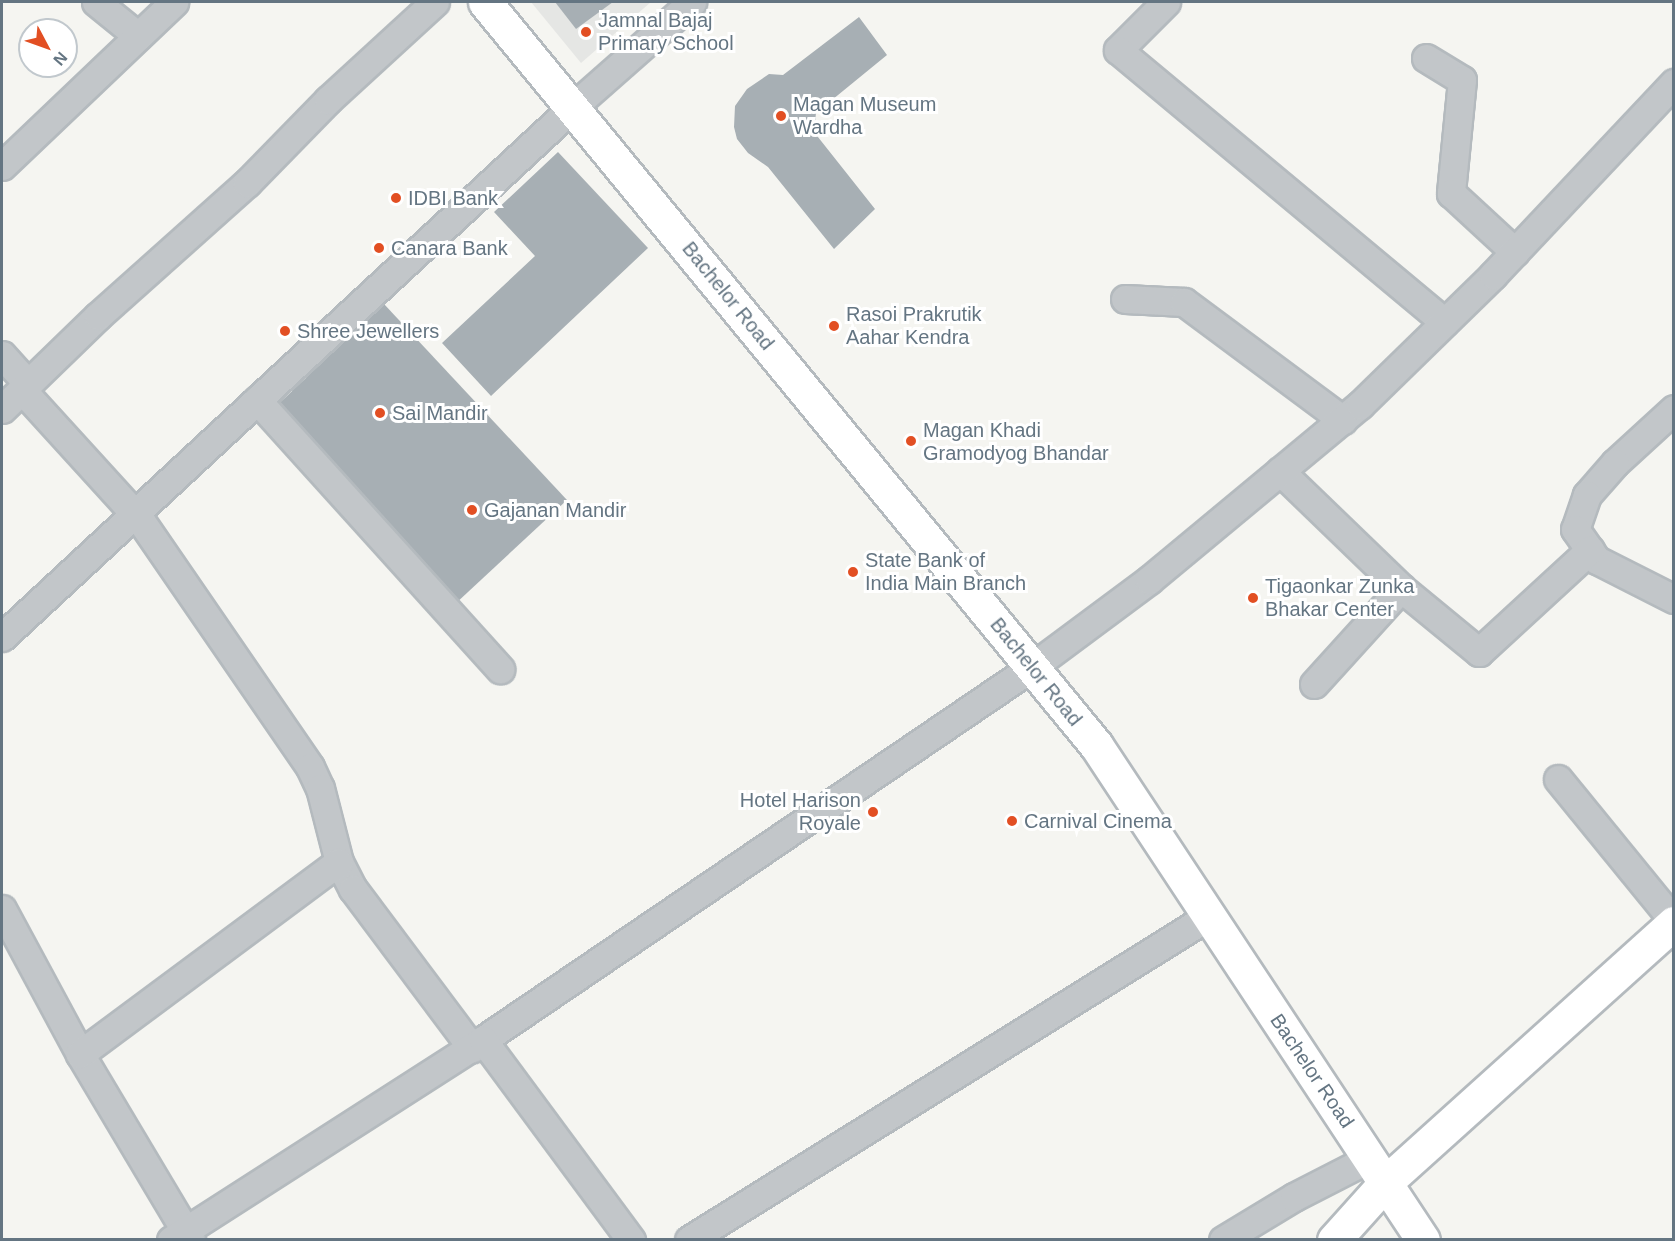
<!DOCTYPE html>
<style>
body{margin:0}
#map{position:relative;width:1675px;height:1241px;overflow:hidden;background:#f5f5f1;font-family:Arial,sans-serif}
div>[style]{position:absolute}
.built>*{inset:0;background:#e5e6e4}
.building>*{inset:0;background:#a7afb4}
.roads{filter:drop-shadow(2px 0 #b4babe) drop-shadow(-2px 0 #b4babe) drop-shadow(0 2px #b4babe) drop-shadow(0 -2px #b4babe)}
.street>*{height:27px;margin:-13.5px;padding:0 13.5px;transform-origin:13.5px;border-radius:13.5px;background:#c2c6c9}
.secondary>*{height:33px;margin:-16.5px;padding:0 16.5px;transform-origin:16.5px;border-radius:16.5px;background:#fff}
.dots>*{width:16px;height:16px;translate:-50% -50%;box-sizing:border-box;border:3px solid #fff;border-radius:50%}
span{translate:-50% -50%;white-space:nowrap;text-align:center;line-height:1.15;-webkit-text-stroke:6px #fff;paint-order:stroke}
.poi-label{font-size:20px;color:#647582}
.left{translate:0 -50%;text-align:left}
.right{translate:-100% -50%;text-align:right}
.street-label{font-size:20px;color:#647582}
.frame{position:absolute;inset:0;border:3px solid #647582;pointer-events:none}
.north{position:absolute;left:18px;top:18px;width:60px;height:60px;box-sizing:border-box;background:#fff;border:2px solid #c1c8cd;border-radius:50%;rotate:131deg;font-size:16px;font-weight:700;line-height:24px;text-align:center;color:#647582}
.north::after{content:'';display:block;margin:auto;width:21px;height:27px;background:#e24f23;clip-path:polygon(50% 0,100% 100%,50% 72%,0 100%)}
</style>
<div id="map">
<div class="built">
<i style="clip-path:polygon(531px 2px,651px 2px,581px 63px)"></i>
</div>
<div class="building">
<i style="clip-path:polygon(555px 2px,613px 2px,576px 29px)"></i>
<i style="clip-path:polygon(859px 17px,887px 55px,816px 113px,814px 132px,875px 209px,834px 249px,768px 167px,748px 153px,737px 139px,734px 127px,735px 106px,747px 89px,769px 74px,783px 75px)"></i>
<i style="clip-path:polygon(558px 152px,648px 248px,491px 396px,442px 343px,535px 256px,494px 212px)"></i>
<i style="clip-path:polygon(384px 304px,567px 500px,454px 605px,272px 410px)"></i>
</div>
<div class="roads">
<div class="street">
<i style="left:96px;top:2px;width:54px;rotate:39deg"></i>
<i style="left:1166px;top:2px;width:68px;rotate:135deg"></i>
<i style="left:1118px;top:50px;width:425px;rotate:39.8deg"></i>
<i style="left:1426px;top:58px;width:42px;rotate:31.4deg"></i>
<i style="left:1462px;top:80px;width:114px;rotate:95.6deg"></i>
<i style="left:1451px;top:193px;width:87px;rotate:42.7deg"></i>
<i style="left:2px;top:166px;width:238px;rotate:-43.6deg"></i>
<i style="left:1125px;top:299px;width:59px;rotate:2.9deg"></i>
<i style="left:1184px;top:302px;width:198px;rotate:36.6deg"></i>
<i style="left:2px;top:355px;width:39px;rotate:48deg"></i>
<i style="left:22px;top:390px;width:177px;rotate:47.7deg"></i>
<i style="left:141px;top:521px;width:298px;rotate:55.5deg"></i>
<i style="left:310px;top:767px;width:23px;rotate:65deg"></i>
<i style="left:320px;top:788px;width:76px;rotate:75.6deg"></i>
<i style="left:339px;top:862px;width:30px;rotate:63deg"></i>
<i style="left:353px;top:889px;width:199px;rotate:53.2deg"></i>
<i style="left:257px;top:400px;width:363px;rotate:47.9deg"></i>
<i style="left:2px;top:409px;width:134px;rotate:-44.1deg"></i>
<i style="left:98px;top:316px;width:200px;rotate:-41.8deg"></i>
<i style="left:247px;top:183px;width:116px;rotate:-45.7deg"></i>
<i style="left:328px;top:100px;width:145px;rotate:-42.5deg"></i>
<i style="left:1674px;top:409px;width:80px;rotate:137.5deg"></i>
<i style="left:1615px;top:463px;width:43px;rotate:131.2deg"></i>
<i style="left:1587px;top:495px;width:36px;rotate:109deg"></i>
<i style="left:1575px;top:529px;width:38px;rotate:55deg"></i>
<i style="left:1597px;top:560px;width:86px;rotate:26.9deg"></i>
<i style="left:1280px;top:471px;width:168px;rotate:44deg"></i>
<i style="left:1401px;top:588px;width:101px;rotate:39.4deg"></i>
<i style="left:1479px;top:652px;width:151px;rotate:-42.6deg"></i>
<i style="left:2px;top:637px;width:779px;rotate:-42.87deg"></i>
<i style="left:573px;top:107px;width:159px;rotate:-41.4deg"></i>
<i style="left:1314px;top:684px;width:130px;rotate:-47.8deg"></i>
<i style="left:1558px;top:779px;width:183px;rotate:50.8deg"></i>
<i style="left:2px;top:909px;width:165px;rotate:61.7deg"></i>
<i style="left:80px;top:1054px;width:217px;rotate:59.2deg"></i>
<i style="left:483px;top:1040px;width:664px;rotate:-34.19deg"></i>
<i style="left:1032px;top:667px;width:146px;rotate:-36.6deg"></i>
<i style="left:1149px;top:580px;width:274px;rotate:-39.7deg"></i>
<i style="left:1360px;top:405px;width:186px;rotate:-44.3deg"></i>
<i style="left:1493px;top:275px;width:264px;rotate:-46.7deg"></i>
<i style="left:80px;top:1054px;width:322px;rotate:-36.6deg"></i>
<i style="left:171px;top:1240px;width:371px;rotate:-32.7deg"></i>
<i style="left:483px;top:1040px;width:249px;rotate:53.5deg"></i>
<i style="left:689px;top:1240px;width:613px;rotate:-31.93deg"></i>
<i style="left:1223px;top:1240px;width:83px;rotate:-31.2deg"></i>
<i style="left:1294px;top:1197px;width:85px;rotate:-27.2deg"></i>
</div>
<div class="secondary">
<i style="left:485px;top:2px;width:962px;rotate:50.57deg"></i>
<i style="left:1096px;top:745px;width:593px;rotate:56.55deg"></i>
<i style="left:1334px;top:1240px;width:78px;rotate:-48.1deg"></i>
<i style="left:1386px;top:1182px;width:387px;rotate:-42deg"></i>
</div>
</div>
<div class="dots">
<i style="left:586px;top:32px;background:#e24f23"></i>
<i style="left:781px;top:116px;background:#e24f23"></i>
<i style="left:396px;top:198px;background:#e24f23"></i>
<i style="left:379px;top:248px;background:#e24f23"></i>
<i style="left:834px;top:326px;background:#e24f23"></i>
<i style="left:285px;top:331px;background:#e24f23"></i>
<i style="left:380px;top:413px;background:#e24f23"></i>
<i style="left:911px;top:441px;background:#e24f23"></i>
<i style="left:472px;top:510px;background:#e24f23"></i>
<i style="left:853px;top:572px;background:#e24f23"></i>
<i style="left:1253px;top:598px;background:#e24f23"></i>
<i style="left:873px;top:812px;background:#e24f23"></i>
<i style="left:1012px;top:821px;background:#e24f23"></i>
</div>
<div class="poi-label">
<span class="left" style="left:598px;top:32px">Jamnal Bajaj<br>Primary School</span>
<span class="left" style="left:793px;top:116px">Magan Museum<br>Wardha</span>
<span class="left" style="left:408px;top:198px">IDBI Bank</span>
<span class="left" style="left:391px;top:248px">Canara Bank</span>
<span class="left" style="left:846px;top:326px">Rasoi Prakrutik<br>Aahar Kendra</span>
<span class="left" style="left:297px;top:331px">Shree Jewellers</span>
<span class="left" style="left:392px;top:413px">Sai Mandir</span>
<span class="left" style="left:923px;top:442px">Magan Khadi<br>Gramodyog Bhandar</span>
<span class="left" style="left:484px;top:510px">Gajanan Mandir</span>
<span class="left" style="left:865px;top:572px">State Bank of<br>India Main Branch</span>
<span class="left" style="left:1265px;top:598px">Tigaonkar Zunka<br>Bhakar Center</span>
<span class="right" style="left:861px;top:812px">Hotel Harison<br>Royale</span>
<span class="left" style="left:1024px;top:821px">Carnival Cinema</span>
</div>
<div class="street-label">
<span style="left:728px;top:296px;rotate:51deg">Bachelor Road</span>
<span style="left:1036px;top:672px;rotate:51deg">Bachelor Road</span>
<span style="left:1312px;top:1071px;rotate:56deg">Bachelor Road</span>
</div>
<div class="frame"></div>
<div class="north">N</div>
</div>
